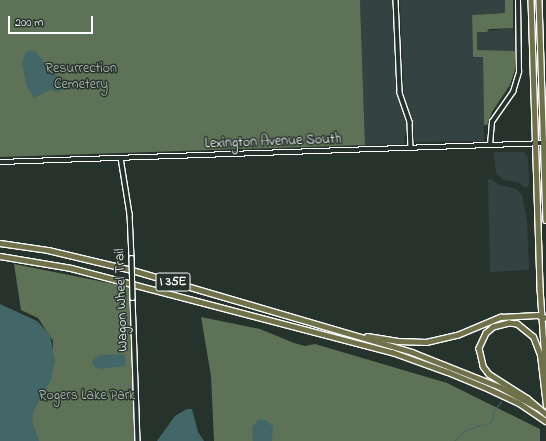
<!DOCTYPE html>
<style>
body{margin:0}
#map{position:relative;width:546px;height:441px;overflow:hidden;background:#26332d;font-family:"Indie Flower",sans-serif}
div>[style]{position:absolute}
.built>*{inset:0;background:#354242}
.green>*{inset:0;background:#5d7256}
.water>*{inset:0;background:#436768}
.stream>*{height:1px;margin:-0.5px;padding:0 0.5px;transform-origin:0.5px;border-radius:0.5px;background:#436768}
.roads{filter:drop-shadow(1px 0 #fff) drop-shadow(-1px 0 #fff) drop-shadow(0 1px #fff) drop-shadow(0 -1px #fff)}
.secondary>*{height:3.5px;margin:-1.75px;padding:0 1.75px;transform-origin:1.75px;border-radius:1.75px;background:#26332d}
.highway>*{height:4.5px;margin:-2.25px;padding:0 2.25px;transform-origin:2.25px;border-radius:2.25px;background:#6f714a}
.bridges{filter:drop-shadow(1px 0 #fff) drop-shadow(-1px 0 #fff) drop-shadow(0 1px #fff) drop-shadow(0 -1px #fff)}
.secondary-bridge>*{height:3.5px;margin:-1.75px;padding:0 1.75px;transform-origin:1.75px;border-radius:1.75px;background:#26332d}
span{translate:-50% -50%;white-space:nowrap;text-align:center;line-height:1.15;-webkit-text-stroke:3px #26332d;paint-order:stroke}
.shield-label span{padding:1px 3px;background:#26332d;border:1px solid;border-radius:3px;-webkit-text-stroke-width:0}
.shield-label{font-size:13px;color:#fff;font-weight:700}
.park-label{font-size:14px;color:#b6c0b3}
.street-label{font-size:14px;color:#fff}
.scale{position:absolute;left:8px;top:16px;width:85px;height:18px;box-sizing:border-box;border:2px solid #fff;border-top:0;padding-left:5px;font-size:12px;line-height:14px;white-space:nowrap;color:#fff;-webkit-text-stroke:3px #26332d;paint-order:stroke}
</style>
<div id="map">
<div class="built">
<i style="clip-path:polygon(360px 0,392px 0,396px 93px,406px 125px,404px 144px,365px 145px)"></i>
<i style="clip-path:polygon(400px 0,505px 0,505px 13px,472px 15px,473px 57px,483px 57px,484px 141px,415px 142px,412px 119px,404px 93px)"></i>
<i style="clip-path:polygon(513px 28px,515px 51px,477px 50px,477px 32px)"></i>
<i style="clip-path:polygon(494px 152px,524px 152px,528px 157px,529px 184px,526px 188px,518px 182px,504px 180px,496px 174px)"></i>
<i style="clip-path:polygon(491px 179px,499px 185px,516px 189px,522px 195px,527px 220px,529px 270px,490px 272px,488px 180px)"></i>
</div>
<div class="green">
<i style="clip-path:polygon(0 0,360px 0,365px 145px,0 157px)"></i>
<i style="clip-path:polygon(505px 0,513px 0,513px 28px,489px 29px,487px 32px,477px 32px,477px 50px,515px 51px,515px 70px,510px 85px,492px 112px,487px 125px,484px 125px,483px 57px,473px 57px,472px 15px,505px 13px)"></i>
<i style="clip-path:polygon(14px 264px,129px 287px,135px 441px,37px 441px,30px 421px,31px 409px,52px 362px,53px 341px,38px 318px,21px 310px)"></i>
<i style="clip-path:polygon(201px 317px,260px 329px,294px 343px,305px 346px,315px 344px,447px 383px,540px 429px,540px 441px,214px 441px,211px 376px)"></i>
</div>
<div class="water">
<i style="clip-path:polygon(31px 50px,36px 52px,51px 72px,65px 80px,64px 89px,58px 92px,50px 90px,34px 98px,27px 87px,22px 64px,25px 53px)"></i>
<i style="clip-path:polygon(0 304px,37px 321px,50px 335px,55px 361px,51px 380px,33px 412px,32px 420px,39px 441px,0 441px)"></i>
<i style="clip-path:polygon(123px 354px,125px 356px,126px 366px,100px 369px,94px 366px,92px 361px,100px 355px)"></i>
<i style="clip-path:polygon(187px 409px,192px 409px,198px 432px,204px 441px,157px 441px,175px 416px)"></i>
<i style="clip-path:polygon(258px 420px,266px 420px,273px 427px,272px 441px,253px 441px,252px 427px)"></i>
</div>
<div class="stream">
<i style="left:454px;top:441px;width:16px;rotate:-45deg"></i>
<i style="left:465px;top:430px;width:27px;rotate:-17deg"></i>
<i style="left:491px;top:422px;width:12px;rotate:-76deg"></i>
<i style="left:494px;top:410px;width:11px;rotate:-49deg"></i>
</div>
<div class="roads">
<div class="secondary">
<i style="left:396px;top:0;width:93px;rotate:87.5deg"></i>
<i style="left:400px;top:93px;width:31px;rotate:71deg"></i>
<i style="left:410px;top:122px;width:26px;rotate:88deg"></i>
<i style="left:490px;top:145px;width:23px;rotate:-85deg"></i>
<i style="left:492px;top:122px;width:37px;rotate:-55deg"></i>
<i style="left:513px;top:92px;width:21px;rotate:-73deg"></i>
<i style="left:519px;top:72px;width:72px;rotate:-90.8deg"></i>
<i style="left:121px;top:158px;width:57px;rotate:80.9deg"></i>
<i style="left:130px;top:214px;width:44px;rotate:87.4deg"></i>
<i style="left:0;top:162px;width:546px;rotate:-1.99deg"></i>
<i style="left:133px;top:298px;width:143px;rotate:88deg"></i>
</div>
<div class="highway">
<i style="left:531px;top:0;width:288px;rotate:88.2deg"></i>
<i style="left:540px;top:288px;width:89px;rotate:86.1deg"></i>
<i style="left:539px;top:0;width:220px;rotate:88.2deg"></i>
<i style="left:0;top:243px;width:49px;rotate:8.3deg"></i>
<i style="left:48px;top:250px;width:86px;rotate:13.4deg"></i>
<i style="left:132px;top:270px;width:292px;rotate:16.3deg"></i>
<i style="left:412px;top:352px;width:95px;rotate:21.7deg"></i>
<i style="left:500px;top:387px;width:42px;rotate:28.4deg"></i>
<i style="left:0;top:256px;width:72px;rotate:9.6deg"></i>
<i style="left:71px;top:268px;width:332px;rotate:14.7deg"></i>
<i style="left:392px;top:352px;width:59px;rotate:19.7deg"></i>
<i style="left:448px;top:372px;width:44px;rotate:22.5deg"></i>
<i style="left:489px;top:389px;width:33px;rotate:25deg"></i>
<i style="left:519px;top:403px;width:32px;rotate:34deg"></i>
<i style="left:367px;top:336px;width:31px;rotate:9deg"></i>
<i style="left:398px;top:341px;width:28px;rotate:2deg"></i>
<i style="left:426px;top:342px;width:32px;rotate:-13deg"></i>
<i style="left:457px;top:335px;width:47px;rotate:-22.7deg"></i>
<i style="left:500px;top:317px;width:37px;rotate:-3deg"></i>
<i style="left:537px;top:315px;width:9px;rotate:18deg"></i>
<i style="left:546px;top:406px;width:51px;rotate:-96.7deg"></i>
<i style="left:540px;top:355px;width:19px;rotate:-111deg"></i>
<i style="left:533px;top:337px;width:21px;rotate:-141deg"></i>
<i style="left:517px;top:324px;width:8px;rotate:-173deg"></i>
<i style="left:509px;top:323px;width:16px;rotate:166deg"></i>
<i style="left:493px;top:327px;width:9px;rotate:139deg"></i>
<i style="left:486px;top:333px;width:17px;rotate:115deg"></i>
<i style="left:479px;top:348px;width:18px;rotate:77deg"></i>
<i style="left:483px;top:366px;width:10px;rotate:53deg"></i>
<i style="left:489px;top:374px;width:45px;rotate:32.3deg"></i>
<i style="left:527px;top:398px;width:25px;rotate:40deg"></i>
</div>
</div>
<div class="bridges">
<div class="secondary-bridge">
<i style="left:132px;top:258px;width:40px;rotate:88.6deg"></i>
</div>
</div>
<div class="shield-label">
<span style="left:173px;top:282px">I 35E</span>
</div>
<div class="park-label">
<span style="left:81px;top:77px">Resurrection<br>Cemetery</span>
<span style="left:87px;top:396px">Rogers Lake Park</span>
</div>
<div class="street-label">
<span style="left:273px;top:142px;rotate:-2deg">Lexington Avenue South</span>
<span style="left:122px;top:300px;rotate:-92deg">Wagon Wheel Trail</span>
</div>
<div class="scale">200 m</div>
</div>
